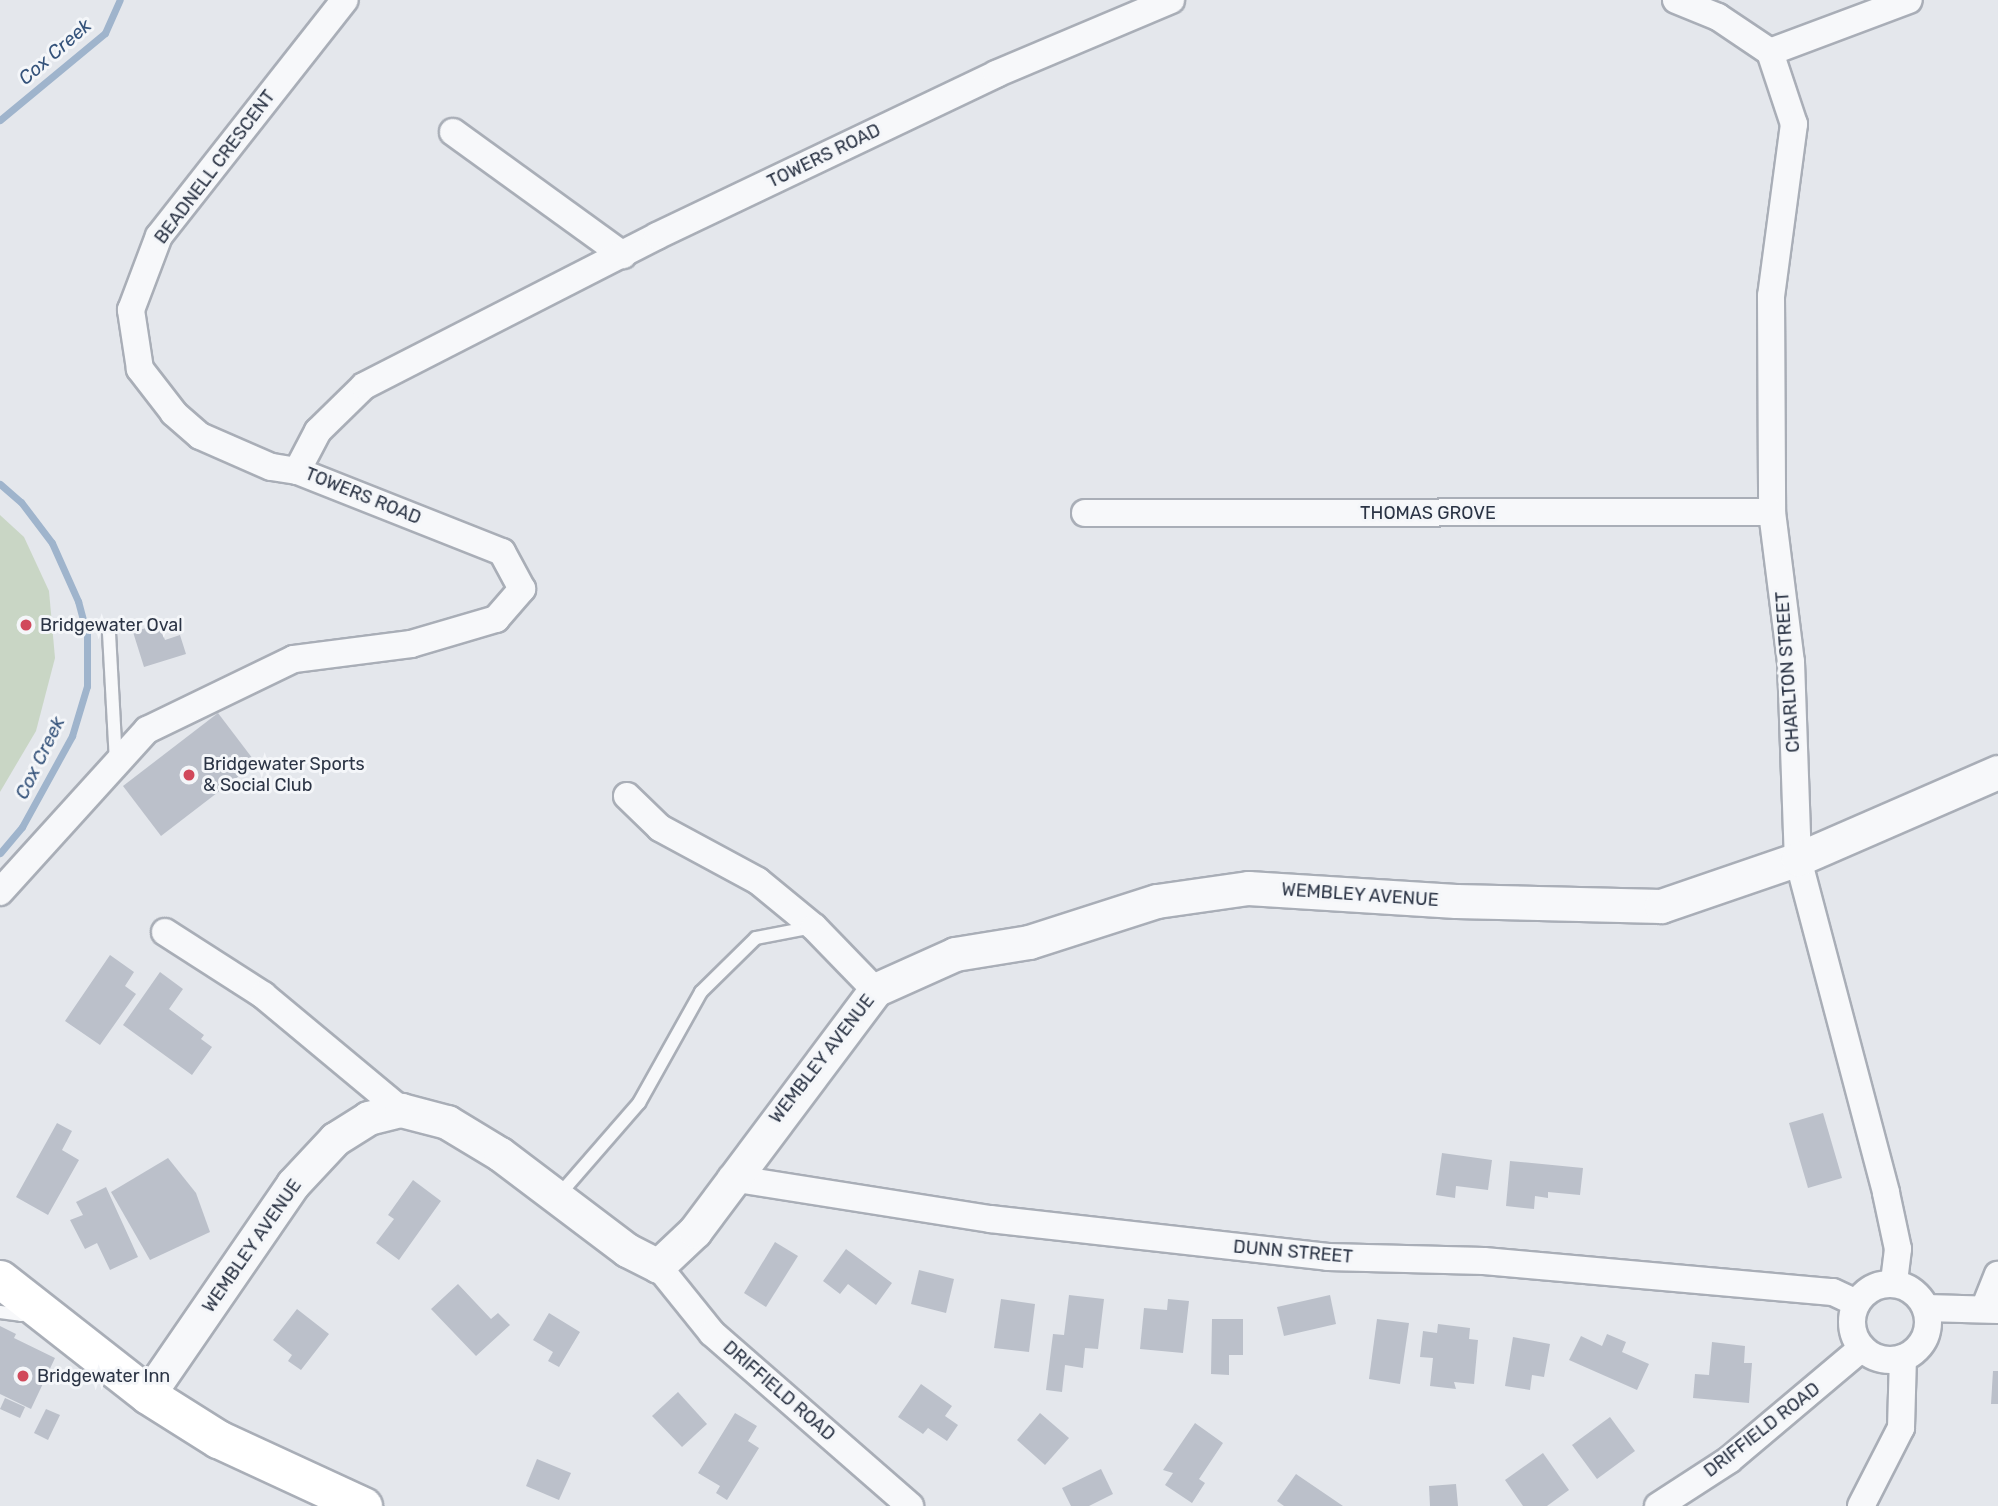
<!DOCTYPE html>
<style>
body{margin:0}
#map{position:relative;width:1998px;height:1506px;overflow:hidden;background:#e4e7ec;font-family:Rubik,sans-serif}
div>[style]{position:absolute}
.green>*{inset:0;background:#c9d6c5}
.stream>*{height:7px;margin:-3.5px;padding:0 3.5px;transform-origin:3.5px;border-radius:3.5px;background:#9fb4cc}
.building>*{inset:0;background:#bbc0ca}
.roads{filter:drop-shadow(2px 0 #a9aeb7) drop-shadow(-2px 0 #a9aeb7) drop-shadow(0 2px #a9aeb7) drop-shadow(0 -2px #a9aeb7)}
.service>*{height:12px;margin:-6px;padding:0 6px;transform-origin:6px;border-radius:6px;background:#f7f8fa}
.minor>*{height:26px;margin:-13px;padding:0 13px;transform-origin:13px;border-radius:13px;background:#f7f8fa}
.minor>.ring{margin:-13px;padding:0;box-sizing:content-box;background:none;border:26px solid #f7f8fa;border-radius:50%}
.tertiary>*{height:33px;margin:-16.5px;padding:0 16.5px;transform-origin:16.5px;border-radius:16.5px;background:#f7f8fa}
.secondary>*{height:37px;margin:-18.5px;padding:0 18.5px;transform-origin:18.5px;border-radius:18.5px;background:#fff}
.dots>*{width:19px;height:19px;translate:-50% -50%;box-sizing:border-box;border:4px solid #f4f6f9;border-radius:50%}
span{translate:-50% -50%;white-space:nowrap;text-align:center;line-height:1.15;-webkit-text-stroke:6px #f4f6f9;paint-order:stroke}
.street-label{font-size:18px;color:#2b3445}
.poi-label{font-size:18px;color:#2b3445}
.left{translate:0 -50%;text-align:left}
.water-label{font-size:19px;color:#34527a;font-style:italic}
</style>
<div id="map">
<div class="green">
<i style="clip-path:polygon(0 515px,24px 537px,49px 591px,55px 658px,36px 731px,0 792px)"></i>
</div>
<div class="stream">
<i style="left:0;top:120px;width:136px;rotate:-39.6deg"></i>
<i style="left:105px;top:33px;width:36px;rotate:-66deg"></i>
<i style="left:0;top:484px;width:28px;rotate:41deg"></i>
<i style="left:21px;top:502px;width:51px;rotate:52.9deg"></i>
<i style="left:52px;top:543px;width:64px;rotate:65.9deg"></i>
<i style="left:78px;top:601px;width:34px;rotate:75deg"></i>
<i style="left:87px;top:634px;width:52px;rotate:90deg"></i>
<i style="left:87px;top:686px;width:52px;rotate:106.7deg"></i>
<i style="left:72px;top:736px;width:104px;rotate:118.8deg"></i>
<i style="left:22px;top:827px;width:34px;rotate:130deg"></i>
</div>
<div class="building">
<i style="clip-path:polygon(159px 624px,165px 640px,180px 635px,186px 654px,144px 667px,133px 632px)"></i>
<i style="clip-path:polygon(218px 713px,256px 763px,161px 836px,123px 786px)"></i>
<i style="clip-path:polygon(110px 955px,134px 972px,125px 986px,136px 994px,100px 1045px,65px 1021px)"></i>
<i style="clip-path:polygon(160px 972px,183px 989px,169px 1009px,204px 1035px,201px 1039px,212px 1047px,192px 1075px,123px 1025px)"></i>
<i style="clip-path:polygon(1823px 1113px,1842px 1178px,1808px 1188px,1789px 1123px)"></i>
<i style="clip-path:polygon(57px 1123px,72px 1131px,62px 1150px,79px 1160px,48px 1215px,16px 1197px)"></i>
<i style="clip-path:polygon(1442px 1153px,1492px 1160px,1488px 1190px,1456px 1186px,1455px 1198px,1436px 1195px)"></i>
<i style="clip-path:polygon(168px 1158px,196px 1193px,210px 1232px,150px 1260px,111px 1192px)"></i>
<i style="clip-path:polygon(1510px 1161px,1583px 1168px,1580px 1195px,1548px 1192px,1548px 1198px,1535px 1196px,1534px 1209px,1506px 1206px)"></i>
<i style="clip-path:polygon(413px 1180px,441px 1201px,399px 1260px,376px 1243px,394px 1219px,388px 1215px)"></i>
<i style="clip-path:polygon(106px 1187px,138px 1257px,110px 1270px,97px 1243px,85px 1249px,70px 1220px,83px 1215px,76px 1202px)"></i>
<i style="clip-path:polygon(775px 1242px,798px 1256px,766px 1307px,744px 1293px)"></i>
<i style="clip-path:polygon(846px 1249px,892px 1283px,876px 1305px,848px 1284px,840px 1294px,823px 1281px)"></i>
<i style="clip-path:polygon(919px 1270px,954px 1279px,946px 1313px,911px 1304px)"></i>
<i style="clip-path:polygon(458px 1284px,491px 1319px,498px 1313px,510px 1325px,476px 1356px,431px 1309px)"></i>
<i style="clip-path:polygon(1069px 1295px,1104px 1299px,1098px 1349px,1085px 1348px,1083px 1368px,1065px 1365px,1062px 1392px,1046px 1390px,1053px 1334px,1064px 1335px)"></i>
<i style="clip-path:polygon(1330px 1295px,1336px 1324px,1284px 1336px,1277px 1307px)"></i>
<i style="clip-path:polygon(1001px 1299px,1035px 1304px,1029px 1352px,994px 1348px)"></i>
<i style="clip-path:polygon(1168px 1299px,1189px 1301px,1183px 1353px,1140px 1349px,1144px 1308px,1167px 1310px)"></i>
<i style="clip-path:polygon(297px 1309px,329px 1334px,301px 1370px,288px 1361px,292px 1355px,273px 1340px)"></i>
<i style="clip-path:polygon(549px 1313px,580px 1332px,559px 1367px,548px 1361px,553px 1352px,533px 1340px)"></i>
<i style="clip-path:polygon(1212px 1319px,1243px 1319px,1243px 1355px,1229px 1355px,1229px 1375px,1211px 1374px)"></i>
<i style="clip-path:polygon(1377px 1319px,1409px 1323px,1400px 1384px,1369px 1379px)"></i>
<i style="clip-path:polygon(1438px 1324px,1470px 1328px,1469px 1339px,1478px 1340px,1474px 1384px,1454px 1382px,1456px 1389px,1430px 1386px,1433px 1358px,1420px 1357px,1423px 1331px,1437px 1333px)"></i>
<i style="clip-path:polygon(0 1326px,16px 1334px,14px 1338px,55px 1358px,31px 1409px,0 1394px)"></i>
<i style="clip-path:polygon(1607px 1334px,1626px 1342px,1622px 1352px,1649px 1364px,1637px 1390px,1569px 1360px,1581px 1336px,1602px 1346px)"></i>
<i style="clip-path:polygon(1513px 1337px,1550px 1344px,1544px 1377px,1532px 1375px,1530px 1390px,1505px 1386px)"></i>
<i style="clip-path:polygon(1712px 1342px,1745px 1346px,1744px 1363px,1752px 1363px,1749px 1403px,1693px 1398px,1695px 1374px,1709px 1375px)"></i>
<i style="clip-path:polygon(1993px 1371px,1998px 1371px,1998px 1404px,1991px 1404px)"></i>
<i style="clip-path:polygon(921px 1384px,952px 1406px,945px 1416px,958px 1425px,947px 1441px,928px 1428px,923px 1434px,898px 1417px)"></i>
<i style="clip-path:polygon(678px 1392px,707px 1424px,682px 1447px,652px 1416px)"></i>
<i style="clip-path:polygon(5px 1398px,25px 1407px,20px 1418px,0 1409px)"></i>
<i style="clip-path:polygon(46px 1409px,60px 1415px,48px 1440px,34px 1433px)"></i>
<i style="clip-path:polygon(735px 1413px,757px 1426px,748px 1441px,759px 1448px,727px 1500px,716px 1493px,720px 1486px,698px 1473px)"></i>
<i style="clip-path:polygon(1040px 1413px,1069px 1438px,1045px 1465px,1017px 1440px)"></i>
<i style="clip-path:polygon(1610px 1417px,1635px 1451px,1597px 1479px,1572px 1445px)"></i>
<i style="clip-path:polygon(1195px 1423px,1223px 1443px,1199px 1479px,1205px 1483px,1192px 1503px,1165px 1485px,1173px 1473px,1163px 1470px)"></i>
<i style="clip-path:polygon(1543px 1453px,1569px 1490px,1547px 1506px,1523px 1506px,1505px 1480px)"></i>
<i style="clip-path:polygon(537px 1459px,571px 1473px,559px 1500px,526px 1486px)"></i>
<i style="clip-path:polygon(1101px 1469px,1113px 1494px,1089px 1506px,1071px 1506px,1062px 1488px)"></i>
<i style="clip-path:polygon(1296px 1474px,1343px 1506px,1284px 1506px,1277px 1501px)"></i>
<i style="clip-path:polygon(1456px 1484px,1458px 1506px,1430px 1506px,1429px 1486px)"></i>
</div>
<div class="roads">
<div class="service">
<i style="left:109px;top:633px;width:129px;rotate:86.9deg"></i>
<i style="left:559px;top:1195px;width:122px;rotate:-49deg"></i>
<i style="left:639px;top:1103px;width:127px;rotate:-60.8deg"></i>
<i style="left:701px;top:992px;width:77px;rotate:-44.5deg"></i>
<i style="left:756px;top:938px;width:58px;rotate:-10.9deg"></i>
<i style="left:0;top:1312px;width:21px;rotate:8deg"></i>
<i style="left:21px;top:1315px;width:11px;rotate:-27deg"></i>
</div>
<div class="minor">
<i style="left:1676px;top:0;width:45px;rotate:22deg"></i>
<i style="left:1718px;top:17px;width:63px;rotate:33.9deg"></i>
<i style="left:1770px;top:52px;width:148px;rotate:-20.5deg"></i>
<i style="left:1770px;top:52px;width:76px;rotate:71.6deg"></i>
<i style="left:1794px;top:124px;width:174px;rotate:97.6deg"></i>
<i style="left:1771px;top:296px;width:216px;rotate:89.7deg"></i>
<i style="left:1772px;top:512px;width:151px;rotate:82.8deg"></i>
<i style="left:1791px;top:662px;width:197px;rotate:88deg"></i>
<i style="left:1798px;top:859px;width:345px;rotate:75.2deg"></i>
<i style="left:1886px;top:1193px;width:57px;rotate:77.9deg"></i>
<i style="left:1898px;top:1249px;width:35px;rotate:97deg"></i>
<i style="left:453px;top:132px;width:210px;rotate:35.9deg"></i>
<i style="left:297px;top:471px;width:26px;rotate:-171deg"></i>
<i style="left:271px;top:467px;width:77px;rotate:-156.4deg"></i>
<i style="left:200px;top:436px;width:35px;rotate:-139deg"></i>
<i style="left:174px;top:413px;width:56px;rotate:-127.7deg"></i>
<i style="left:140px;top:369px;width:60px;rotate:-98.7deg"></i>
<i style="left:131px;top:310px;width:79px;rotate:-69.3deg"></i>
<i style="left:159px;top:236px;width:300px;rotate:-51.8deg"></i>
<i style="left:1085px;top:513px;width:687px;rotate:-0.08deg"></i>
<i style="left:627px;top:796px;width:46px;rotate:44.1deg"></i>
<i style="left:660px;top:828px;width:111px;rotate:28.4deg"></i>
<i style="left:758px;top:881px;width:72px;rotate:39.4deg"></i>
<i style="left:814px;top:927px;width:88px;rotate:45.9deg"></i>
<i style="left:0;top:892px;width:219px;rotate:-47.8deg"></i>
<i style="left:147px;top:730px;width:163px;rotate:-25.8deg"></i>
<i style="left:294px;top:659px;width:118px;rotate:-7.3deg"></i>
<i style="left:411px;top:644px;width:89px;rotate:-16.4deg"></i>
<i style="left:496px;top:619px;width:40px;rotate:-49deg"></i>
<i style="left:522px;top:589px;width:42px;rotate:-118.4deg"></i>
<i style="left:502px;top:552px;width:220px;rotate:-158.4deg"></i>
<i style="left:297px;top:471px;width:45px;rotate:-62.3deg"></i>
<i style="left:318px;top:431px;width:64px;rotate:-44.4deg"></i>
<i style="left:364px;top:386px;width:329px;rotate:-27.1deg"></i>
<i style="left:657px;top:236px;width:376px;rotate:-25.5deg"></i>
<i style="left:996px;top:74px;width:190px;rotate:-22.9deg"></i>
<i style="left:165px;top:932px;width:117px;rotate:32.7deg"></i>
<i style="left:263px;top:995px;width:180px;rotate:39.8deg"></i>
<i style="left:731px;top:1178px;width:262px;rotate:9deg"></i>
<i style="left:990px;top:1219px;width:340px;rotate:6.4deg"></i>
<i style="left:1328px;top:1257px;width:156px;rotate:1.5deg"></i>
<i style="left:1484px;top:1261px;width:350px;rotate:5.1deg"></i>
<i style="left:1833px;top:1292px;width:26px;rotate:25deg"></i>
<i style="left:658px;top:1266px;width:86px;rotate:51.1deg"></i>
<i style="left:712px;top:1333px;width:263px;rotate:41.1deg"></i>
<i class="ring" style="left:1852px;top:1284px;width:50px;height:50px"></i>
<i style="left:1926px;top:1308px;width:72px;rotate:1.6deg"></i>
<i style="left:1984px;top:1309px;width:37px;rotate:-68deg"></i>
<i style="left:1658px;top:1506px;width:85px;rotate:-32.9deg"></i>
<i style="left:1729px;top:1460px;width:174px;rotate:-40.1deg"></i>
<i style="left:1861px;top:1506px;width:88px;rotate:-62.9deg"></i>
<i style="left:1901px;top:1428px;width:70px;rotate:-88.4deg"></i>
</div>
<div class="tertiary">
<i style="left:148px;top:1395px;width:256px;rotate:-55.5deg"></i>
<i style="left:293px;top:1184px;width:62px;rotate:-47deg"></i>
<i style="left:335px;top:1139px;width:39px;rotate:-32deg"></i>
<i style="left:368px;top:1118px;width:34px;rotate:-14deg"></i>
<i style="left:401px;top:1110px;width:48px;rotate:14.6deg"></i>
<i style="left:447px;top:1122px;width:62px;rotate:31.1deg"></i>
<i style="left:500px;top:1154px;width:159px;rotate:37.1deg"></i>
<i style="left:627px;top:1250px;width:35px;rotate:27deg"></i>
<i style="left:658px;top:1266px;width:51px;rotate:-43.4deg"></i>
<i style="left:695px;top:1231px;width:301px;rotate:-53.2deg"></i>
<i style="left:875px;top:990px;width:88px;rotate:-24.2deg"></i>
<i style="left:955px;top:954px;width:75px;rotate:-9.2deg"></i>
<i style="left:1029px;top:942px;width:134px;rotate:-17.8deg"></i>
<i style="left:1157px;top:901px;width:92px;rotate:-8.1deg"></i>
<i style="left:1248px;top:888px;width:208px;rotate:3.6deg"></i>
<i style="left:1456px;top:901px;width:205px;rotate:1.4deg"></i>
<i style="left:1661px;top:906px;width:145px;rotate:-18.9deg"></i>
<i style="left:1798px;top:859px;width:218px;rotate:-23.5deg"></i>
</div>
<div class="secondary">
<i style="left:0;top:1279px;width:188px;rotate:38.1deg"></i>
<i style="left:148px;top:1395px;width:83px;rotate:32.2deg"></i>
<i style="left:218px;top:1439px;width:160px;rotate:24.8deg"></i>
</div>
</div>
<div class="dots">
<i style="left:26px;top:625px;background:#d1495b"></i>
<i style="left:189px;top:775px;background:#d1495b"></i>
<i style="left:23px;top:1376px;background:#d1495b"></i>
</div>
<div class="street-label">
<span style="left:824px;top:156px;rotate:-26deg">TOWERS ROAD</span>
<span style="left:215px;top:167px;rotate:-53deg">BEADNELL CRESCENT</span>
<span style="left:363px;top:496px;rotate:22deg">TOWERS ROAD</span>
<span style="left:1428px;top:513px">THOMAS GROVE</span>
<span style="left:1788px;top:672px;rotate:-94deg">CHARLTON STREET</span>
<span style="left:1360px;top:895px;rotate:4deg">WEMBLEY AVENUE</span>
<span style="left:822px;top:1059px;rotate:-52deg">WEMBLEY AVENUE</span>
<span style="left:252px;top:1246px;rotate:-55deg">WEMBLEY AVENUE</span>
<span style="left:1293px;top:1252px;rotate:5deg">DUNN STREET</span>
<span style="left:779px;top:1391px;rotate:41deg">DRIFFIELD ROAD</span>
<span style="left:1762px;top:1430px;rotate:-38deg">DRIFFIELD ROAD</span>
</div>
<div class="poi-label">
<span class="left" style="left:40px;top:625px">Bridgewater Oval</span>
<span class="left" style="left:203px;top:775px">Bridgewater Sports<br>&amp; Social Club</span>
<span class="left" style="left:37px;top:1376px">Bridgewater Inn</span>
</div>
<div class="water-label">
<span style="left:55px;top:52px;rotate:-41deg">Cox Creek</span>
<span style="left:40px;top:758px;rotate:-64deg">Cox Creek</span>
</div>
</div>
